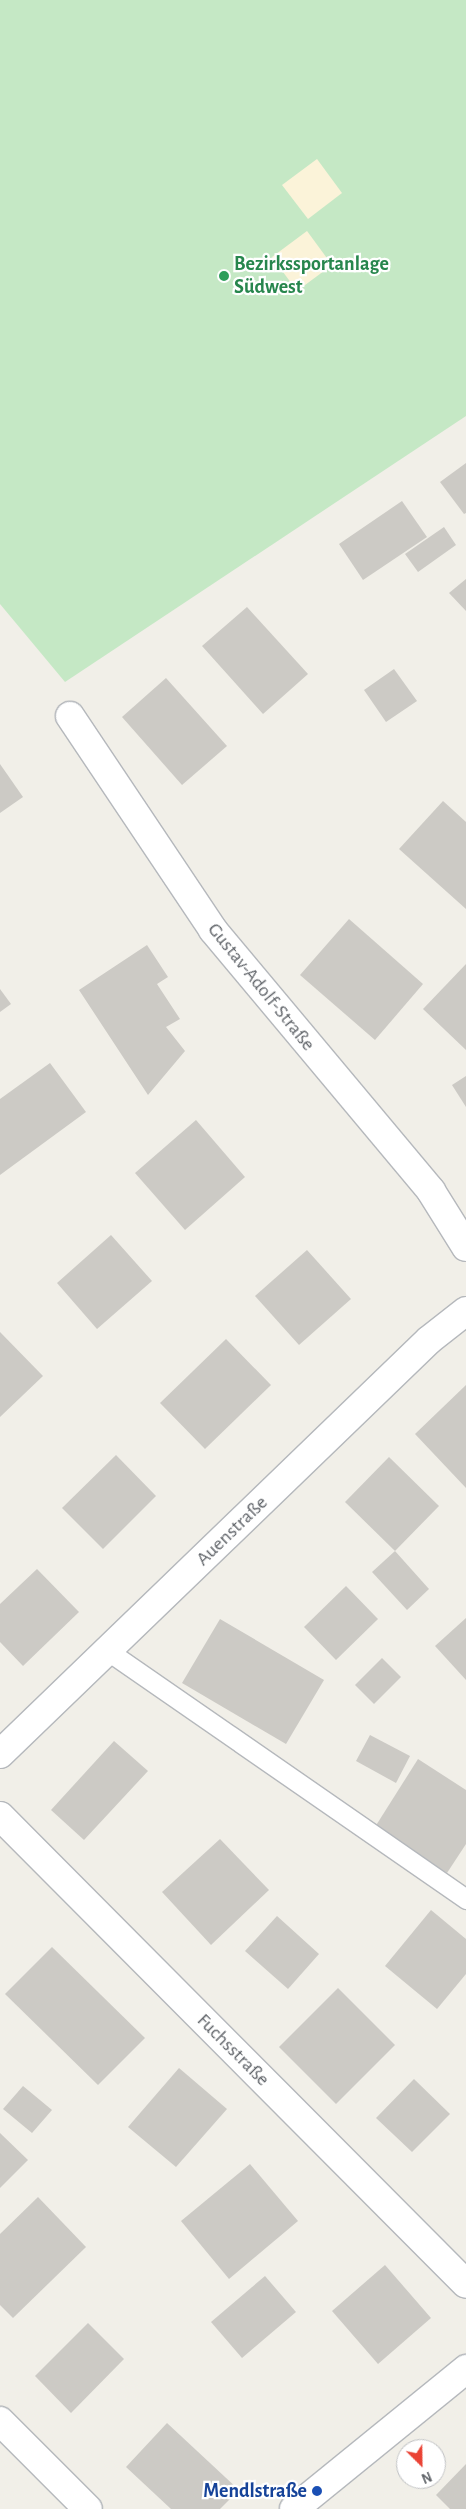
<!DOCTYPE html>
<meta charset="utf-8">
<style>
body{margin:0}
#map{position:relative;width:466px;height:2509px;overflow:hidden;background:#f1efe8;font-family:"Alegreya Sans",sans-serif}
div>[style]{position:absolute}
.green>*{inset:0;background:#c5e8c5}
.sand>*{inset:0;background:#fbf3d9}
.building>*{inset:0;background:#cccac5}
.roads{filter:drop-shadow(1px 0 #b5b8bc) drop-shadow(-1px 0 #b5b8bc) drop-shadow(0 1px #b5b8bc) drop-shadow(0 -1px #b5b8bc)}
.service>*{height:19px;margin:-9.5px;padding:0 9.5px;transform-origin:9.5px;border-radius:9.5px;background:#fff}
.minor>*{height:28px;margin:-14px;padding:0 14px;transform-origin:14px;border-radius:14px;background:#fff}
.tertiary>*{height:28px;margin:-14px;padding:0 14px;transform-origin:14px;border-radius:14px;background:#fff}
.dots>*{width:14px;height:14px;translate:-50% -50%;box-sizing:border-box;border:2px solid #fff;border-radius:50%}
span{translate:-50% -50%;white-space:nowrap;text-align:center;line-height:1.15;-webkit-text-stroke:4.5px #fff;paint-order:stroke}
.leisure-label{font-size:20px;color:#27864d;font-weight:700}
.left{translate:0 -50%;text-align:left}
.street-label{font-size:20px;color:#5f6368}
.transit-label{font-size:20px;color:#164399;font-weight:700}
.right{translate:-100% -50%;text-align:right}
.north{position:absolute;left:396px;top:2439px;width:50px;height:50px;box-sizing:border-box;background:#fff;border:1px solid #bfc1c3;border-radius:50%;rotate:157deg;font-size:14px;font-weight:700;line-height:20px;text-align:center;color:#5f6368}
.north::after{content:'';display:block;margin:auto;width:18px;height:22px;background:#ea4335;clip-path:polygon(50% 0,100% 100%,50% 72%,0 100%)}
</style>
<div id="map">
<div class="green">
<i style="clip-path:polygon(0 0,466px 0,466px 416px,65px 682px,0 604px)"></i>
</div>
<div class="sand">
<i style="clip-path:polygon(317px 159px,342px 193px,308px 219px,282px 185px)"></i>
<i style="clip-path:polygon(307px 231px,332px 265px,297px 291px,272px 257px)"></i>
</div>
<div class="building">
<i style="clip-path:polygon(466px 463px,466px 513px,464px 514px,440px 482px)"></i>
<i style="clip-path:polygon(402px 501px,427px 537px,363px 580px,339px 544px)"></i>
<i style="clip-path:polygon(444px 527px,456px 545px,418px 572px,405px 554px)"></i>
<i style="clip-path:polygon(466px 579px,466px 611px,449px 593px)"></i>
<i style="clip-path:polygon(247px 607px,308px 674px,263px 714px,202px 646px)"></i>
<i style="clip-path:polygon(394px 669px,417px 701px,386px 722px,364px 690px)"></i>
<i style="clip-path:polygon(166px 678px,227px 746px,182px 785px,122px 717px)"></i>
<i style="clip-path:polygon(0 764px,23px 797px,0 813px)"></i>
<i style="clip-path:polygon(443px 801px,466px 822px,466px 909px,399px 849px)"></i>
<i style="clip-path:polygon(349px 919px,423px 984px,375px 1040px,300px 975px)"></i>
<i style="clip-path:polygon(147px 945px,168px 977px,157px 984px,180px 1019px,166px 1027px,185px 1051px,148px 1095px,79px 990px)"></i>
<i style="clip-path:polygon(466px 964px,466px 1050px,423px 1009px)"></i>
<i style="clip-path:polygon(0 989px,11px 1004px,0 1012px)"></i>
<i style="clip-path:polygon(50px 1063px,86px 1112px,0 1175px,0 1099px)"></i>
<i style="clip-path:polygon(466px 1076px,466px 1107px,452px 1085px)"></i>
<i style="clip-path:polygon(196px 1120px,245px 1177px,185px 1230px,135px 1173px)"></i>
<i style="clip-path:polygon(111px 1235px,152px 1281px,97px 1329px,57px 1283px)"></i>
<i style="clip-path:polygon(307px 1250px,351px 1299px,299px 1345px,255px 1296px)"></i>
<i style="clip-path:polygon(0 1332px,43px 1376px,0 1417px)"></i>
<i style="clip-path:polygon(226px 1339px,271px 1385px,205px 1449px,160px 1403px)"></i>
<i style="clip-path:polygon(466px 1385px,466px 1488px,415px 1434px)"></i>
<i style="clip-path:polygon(116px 1455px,156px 1496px,103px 1549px,62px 1508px)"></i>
<i style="clip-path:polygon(389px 1457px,439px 1506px,395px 1551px,345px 1502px)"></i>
<i style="clip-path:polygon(395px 1551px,429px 1589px,407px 1610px,372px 1572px)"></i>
<i style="clip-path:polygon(37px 1569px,79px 1612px,23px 1666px,0 1642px,0 1604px)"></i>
<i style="clip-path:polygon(346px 1586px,378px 1619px,336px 1660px,304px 1627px)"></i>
<i style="clip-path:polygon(466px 1618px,466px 1680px,435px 1646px)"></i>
<i style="clip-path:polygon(220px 1619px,324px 1680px,286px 1744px,182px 1683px)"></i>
<i style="clip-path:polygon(382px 1658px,401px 1677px,374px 1704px,355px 1685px)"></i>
<i style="clip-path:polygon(370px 1735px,410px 1756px,396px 1783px,356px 1761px)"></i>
<i style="clip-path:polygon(114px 1741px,148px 1771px,84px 1840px,51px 1810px)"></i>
<i style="clip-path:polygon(418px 1759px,466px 1790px,466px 1844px,447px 1873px,375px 1827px)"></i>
<i style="clip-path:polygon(220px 1839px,269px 1890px,211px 1945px,162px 1892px)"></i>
<i style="clip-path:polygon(431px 1910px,466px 1939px,466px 1974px,437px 2009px,385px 1966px)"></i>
<i style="clip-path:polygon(277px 1916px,319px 1954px,288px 1989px,245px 1951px)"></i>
<i style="clip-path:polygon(52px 1947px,145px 2038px,98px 2085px,5px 1994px)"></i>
<i style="clip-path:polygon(338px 1988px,395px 2045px,336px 2104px,279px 2047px)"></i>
<i style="clip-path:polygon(179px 2068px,227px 2109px,176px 2167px,128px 2127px)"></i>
<i style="clip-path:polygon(414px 2079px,450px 2114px,412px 2152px,376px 2118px)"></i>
<i style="clip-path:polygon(23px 2086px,52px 2110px,32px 2133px,3px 2109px)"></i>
<i style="clip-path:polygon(0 2133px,28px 2160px,0 2188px)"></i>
<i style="clip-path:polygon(250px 2164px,298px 2221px,229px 2279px,181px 2221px)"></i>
<i style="clip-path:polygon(38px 2197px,86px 2247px,13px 2318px,0 2305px,0 2234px)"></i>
<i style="clip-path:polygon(385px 2265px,431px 2318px,378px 2364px,332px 2311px)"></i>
<i style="clip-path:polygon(265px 2276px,296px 2312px,242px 2358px,211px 2322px)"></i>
<i style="clip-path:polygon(88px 2323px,124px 2359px,71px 2413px,35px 2376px)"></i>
<i style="clip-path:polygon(167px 2423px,239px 2490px,220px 2509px,171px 2509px,126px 2467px)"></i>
<i style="clip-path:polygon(466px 2464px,466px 2509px,450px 2509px,436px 2495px)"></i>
</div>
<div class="roads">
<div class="service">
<i style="left:108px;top:1651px;width:436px;rotate:34.7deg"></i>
</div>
<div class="minor">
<i style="left:70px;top:716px;width:257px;rotate:56.2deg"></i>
<i style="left:213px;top:930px;width:340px;rotate:50.1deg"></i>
<i style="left:431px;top:1191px;width:66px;rotate:58deg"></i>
<i style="left:0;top:1754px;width:596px;rotate:-43.98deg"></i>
<i style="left:429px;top:1340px;width:47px;rotate:-38.1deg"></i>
<i style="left:0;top:1816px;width:660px;rotate:45.12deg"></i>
<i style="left:0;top:2421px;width:124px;rotate:45deg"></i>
</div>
<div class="tertiary">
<i style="left:294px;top:2509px;width:222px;rotate:-39.1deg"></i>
</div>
</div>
<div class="dots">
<i style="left:224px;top:276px;background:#2e9e5b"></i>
<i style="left:317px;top:2491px;background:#1a4fb4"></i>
</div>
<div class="leisure-label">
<span class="left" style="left:234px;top:276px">Bezirkssportanlage<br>Südwest</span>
</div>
<div class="street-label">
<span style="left:261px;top:987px;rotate:51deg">Gustav-Adolf-Straße</span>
<span style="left:232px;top:1531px;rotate:-44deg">Auenstraße</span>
<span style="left:233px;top:2050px;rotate:45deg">Fuchsstraße</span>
</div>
<div class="transit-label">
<span class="right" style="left:307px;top:2491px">Mendlstraße</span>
</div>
<div class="north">N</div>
</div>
